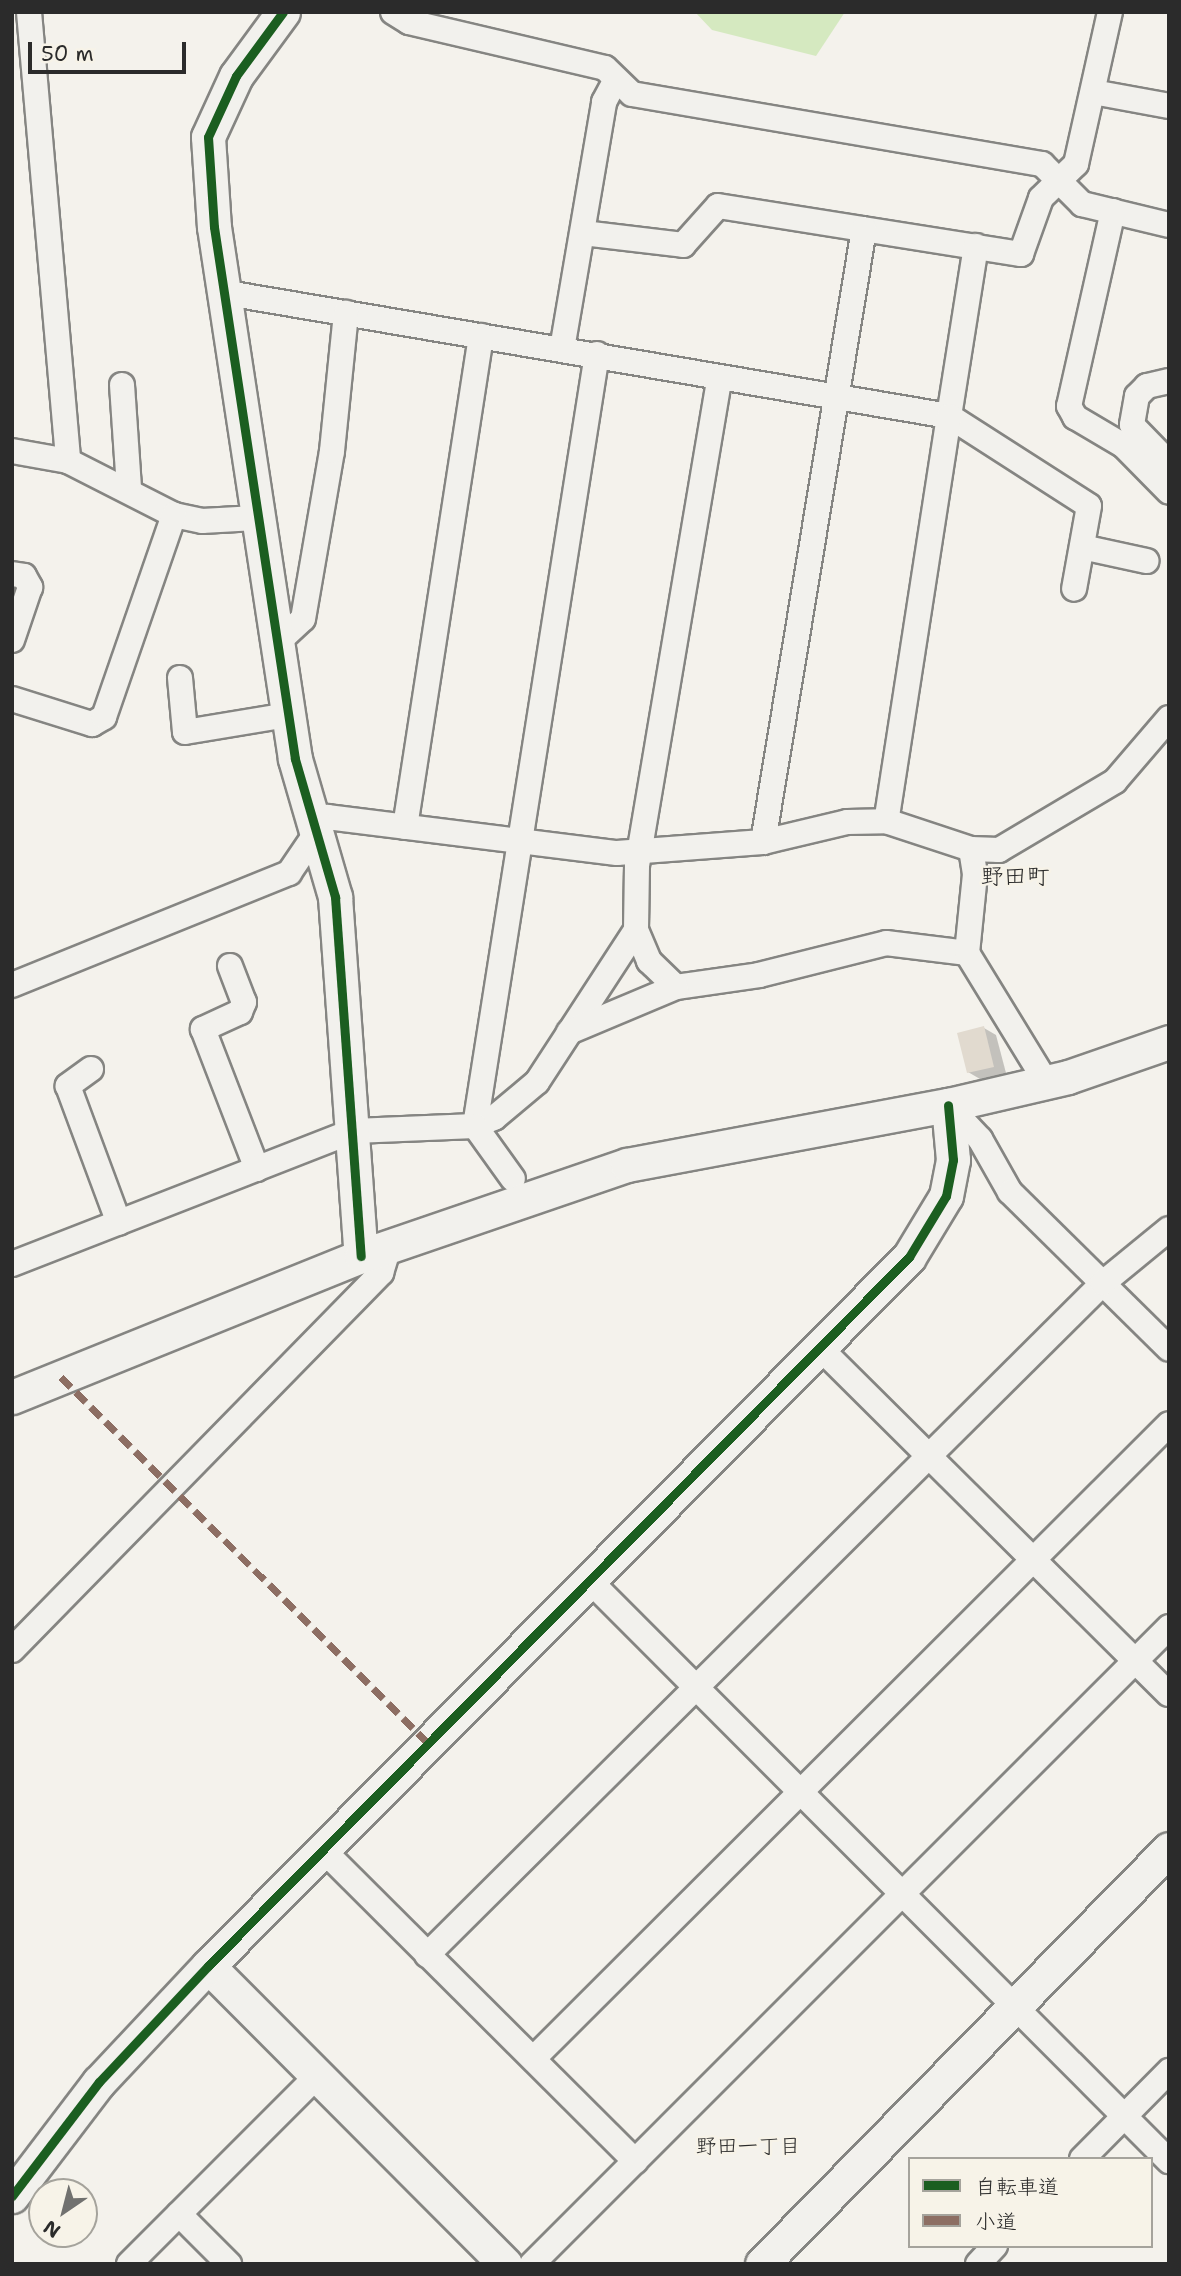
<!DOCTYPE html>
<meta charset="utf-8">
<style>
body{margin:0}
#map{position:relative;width:1181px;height:2276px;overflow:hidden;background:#f4f2ec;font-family:"Shantell Sans","Klee One",sans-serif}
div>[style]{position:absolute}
.green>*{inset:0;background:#d5e9c0}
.shadow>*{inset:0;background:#0003}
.building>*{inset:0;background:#e1dacf}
.roads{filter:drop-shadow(2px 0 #858582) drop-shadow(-2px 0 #858582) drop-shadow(0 2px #858582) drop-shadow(0 -2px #858582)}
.street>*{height:24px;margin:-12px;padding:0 12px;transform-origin:12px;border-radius:12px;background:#f2f1ed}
.secondary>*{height:33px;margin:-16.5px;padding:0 16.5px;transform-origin:16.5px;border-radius:16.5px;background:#f2f1ed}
.quiet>*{height:7px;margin-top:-3.5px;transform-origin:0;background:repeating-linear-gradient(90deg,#8d6e63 0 14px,transparent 0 21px)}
.cycleway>*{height:9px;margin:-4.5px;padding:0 4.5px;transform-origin:4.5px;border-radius:4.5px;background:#1b5e20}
span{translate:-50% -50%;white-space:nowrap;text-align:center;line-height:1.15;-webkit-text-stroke:5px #f7f3e8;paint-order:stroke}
.neighbourhood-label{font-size:21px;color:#2b2b2b}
.quarter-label{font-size:23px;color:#2b2b2b}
.frame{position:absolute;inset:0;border:14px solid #2b2b2b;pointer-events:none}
.legend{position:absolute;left:908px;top:2157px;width:245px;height:91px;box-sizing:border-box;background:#f7f3e8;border:2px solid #a5a39c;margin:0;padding:9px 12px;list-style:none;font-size:21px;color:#2b2b2b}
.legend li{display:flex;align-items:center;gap:14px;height:35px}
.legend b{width:35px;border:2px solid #a5a39c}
.north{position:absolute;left:28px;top:2178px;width:70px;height:70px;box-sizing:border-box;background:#f7f3e8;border:2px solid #a5a39c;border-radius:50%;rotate:215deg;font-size:19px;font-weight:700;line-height:28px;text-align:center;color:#2b2b2b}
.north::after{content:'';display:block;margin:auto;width:24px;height:32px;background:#71716f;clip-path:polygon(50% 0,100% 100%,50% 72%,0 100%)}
.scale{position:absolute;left:28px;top:42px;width:158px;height:32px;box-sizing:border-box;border:4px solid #2b2b2b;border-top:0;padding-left:9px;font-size:21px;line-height:24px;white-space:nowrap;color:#2b2b2b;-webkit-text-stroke:5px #f7f3e8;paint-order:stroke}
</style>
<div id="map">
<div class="green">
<i style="clip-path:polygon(695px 12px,845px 12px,816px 56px,712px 30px)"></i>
</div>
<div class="shadow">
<i style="clip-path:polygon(984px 1028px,996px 1035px,1006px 1073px,980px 1079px,968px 1072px)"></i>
</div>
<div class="building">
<i style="clip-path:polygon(984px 1026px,994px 1067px,967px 1073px,957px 1033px)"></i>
</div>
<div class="roads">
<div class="street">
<i style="left:29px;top:12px;width:451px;rotate:85deg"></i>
<i style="left:393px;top:12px;width:19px;rotate:32deg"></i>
<i style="left:409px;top:22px;width:201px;rotate:13.2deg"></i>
<i style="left:605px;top:68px;width:37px;rotate:44deg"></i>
<i style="left:632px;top:94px;width:416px;rotate:9.7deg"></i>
<i style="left:1042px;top:164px;width:57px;rotate:45deg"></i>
<i style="left:1082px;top:204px;width:89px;rotate:13.6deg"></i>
<i style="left:1093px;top:92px;width:77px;rotate:10.4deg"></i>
<i style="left:1113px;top:211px;width:200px;rotate:102.7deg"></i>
<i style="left:1069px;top:406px;width:13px;rotate:61deg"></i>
<i style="left:1075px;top:417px;width:57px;rotate:30.6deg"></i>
<i style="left:1124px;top:446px;width:64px;rotate:45.6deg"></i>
<i style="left:583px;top:233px;width:101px;rotate:6.8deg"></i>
<i style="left:683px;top:245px;width:52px;rotate:-48.1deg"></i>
<i style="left:718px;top:206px;width:307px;rotate:9deg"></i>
<i style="left:1021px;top:254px;width:59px;rotate:-70.3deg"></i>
<i style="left:1041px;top:198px;width:49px;rotate:-44.2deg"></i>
<i style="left:1076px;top:164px;width:156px;rotate:-77.4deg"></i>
<i style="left:976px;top:246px;width:172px;rotate:99deg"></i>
<i style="left:949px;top:416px;width:166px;rotate:32.7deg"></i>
<i style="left:1089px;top:506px;width:84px;rotate:100.2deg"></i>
<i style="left:227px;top:293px;width:732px;rotate:9.67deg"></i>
<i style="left:949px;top:416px;width:410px;rotate:98.8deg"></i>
<i style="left:562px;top:349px;width:251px;rotate:-80.3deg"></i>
<i style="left:604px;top:102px;width:24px;rotate:-62deg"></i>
<i style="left:597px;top:354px;width:782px;rotate:98.98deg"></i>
<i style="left:475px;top:1126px;width:21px;rotate:-23deg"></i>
<i style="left:494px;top:1118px;width:56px;rotate:-39.9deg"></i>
<i style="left:537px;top:1082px;width:181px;rotate:-56.9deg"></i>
<i style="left:719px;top:381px;width:492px;rotate:99.6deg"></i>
<i style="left:637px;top:866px;width:64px;rotate:90.9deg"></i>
<i style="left:636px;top:930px;width:34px;rotate:67deg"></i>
<i style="left:649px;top:961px;width:37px;rotate:44deg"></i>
<i style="left:676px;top:987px;width:84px;rotate:-8.2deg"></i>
<i style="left:759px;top:975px;width:131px;rotate:-14.1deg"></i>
<i style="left:886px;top:943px;width:82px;rotate:7deg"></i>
<i style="left:967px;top:953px;width:151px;rotate:58.5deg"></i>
<i style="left:1169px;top:381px;width:23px;rotate:167deg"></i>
<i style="left:1147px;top:386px;width:14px;rotate:135deg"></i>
<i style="left:1137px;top:396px;width:29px;rotate:100deg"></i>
<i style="left:1132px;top:425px;width:53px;rotate:45.8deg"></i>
<i style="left:122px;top:385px;width:103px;rotate:86.1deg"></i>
<i style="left:12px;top:451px;width:57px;rotate:10.1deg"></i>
<i style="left:68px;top:461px;width:119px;rotate:27deg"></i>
<i style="left:174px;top:515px;width:29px;rotate:12deg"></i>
<i style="left:202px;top:521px;width:54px;rotate:-3.2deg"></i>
<i style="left:1082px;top:547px;width:66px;rotate:12.3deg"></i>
<i style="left:12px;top:574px;width:12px;rotate:9deg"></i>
<i style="left:24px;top:576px;width:13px;rotate:61deg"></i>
<i style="left:30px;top:587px;width:56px;rotate:108.8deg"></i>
<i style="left:277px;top:643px;width:35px;rotate:-43deg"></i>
<i style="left:303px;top:619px;width:170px;rotate:-80.2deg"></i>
<i style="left:332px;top:451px;width:139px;rotate:-84.2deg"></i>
<i style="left:180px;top:678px;width:54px;rotate:84.7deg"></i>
<i style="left:185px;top:732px;width:104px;rotate:-9.4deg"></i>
<i style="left:12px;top:699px;width:84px;rotate:17.4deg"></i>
<i style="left:92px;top:724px;width:14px;rotate:-30deg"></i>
<i style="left:104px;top:717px;width:214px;rotate:-70.9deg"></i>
<i style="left:405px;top:827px;width:497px;rotate:-81.2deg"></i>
<i style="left:763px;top:842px;width:621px;rotate:-80.64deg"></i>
<i style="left:967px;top:953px;width:79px;rotate:-84.2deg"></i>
<i style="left:975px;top:874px;width:25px;rotate:-99deg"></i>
<i style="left:230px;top:966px;width:39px;rotate:69deg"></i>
<i style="left:244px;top:1002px;width:11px;rotate:112deg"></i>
<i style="left:240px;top:1012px;width:41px;rotate:155.3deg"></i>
<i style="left:203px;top:1029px;width:150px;rotate:68.9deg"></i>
<i style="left:12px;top:985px;width:299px;rotate:-22deg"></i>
<i style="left:289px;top:873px;width:68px;rotate:-55.8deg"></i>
<i style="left:327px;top:817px;width:292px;rotate:7.1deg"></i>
<i style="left:617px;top:853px;width:146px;rotate:-4.3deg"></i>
<i style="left:763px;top:842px;width:86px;rotate:-13.4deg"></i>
<i style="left:847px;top:822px;width:39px;rotate:-1deg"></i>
<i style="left:886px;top:821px;width:89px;rotate:18.2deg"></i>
<i style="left:971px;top:849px;width:28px;rotate:2deg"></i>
<i style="left:999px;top:850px;width:135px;rotate:-30.7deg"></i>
<i style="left:1115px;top:781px;width:83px;rotate:-49.4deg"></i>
<i style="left:569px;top:1032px;width:116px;rotate:-22.8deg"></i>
<i style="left:91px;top:1069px;width:29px;rotate:144deg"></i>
<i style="left:68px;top:1086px;width:146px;rotate:69.6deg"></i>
<i style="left:948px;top:1105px;width:47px;rotate:46.7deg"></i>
<i style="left:980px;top:1139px;width:61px;rotate:60.5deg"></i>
<i style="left:1010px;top:1192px;width:223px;rotate:44.6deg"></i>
<i style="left:12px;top:1264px;width:367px;rotate:-21.3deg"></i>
<i style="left:354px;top:1131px;width:121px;rotate:-2.4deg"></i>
<i style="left:475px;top:1126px;width:65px;rotate:54.4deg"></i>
<i style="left:818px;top:1346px;width:494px;rotate:44.8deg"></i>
<i style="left:587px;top:1578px;width:824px;rotate:45.05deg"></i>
<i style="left:12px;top:1650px;width:528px;rotate:-45.61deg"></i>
<i style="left:381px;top:1273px;width:27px;rotate:-73deg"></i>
<i style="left:323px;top:1850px;width:441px;rotate:44.9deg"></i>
<i style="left:427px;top:1955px;width:953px;rotate:-44.83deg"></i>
<i style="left:1103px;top:1283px;width:85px;rotate:-39.3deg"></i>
<i style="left:534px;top:2058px;width:897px;rotate:-44.95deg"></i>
<i style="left:1082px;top:2159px;width:124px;rotate:-45.3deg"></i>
<i style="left:179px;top:2214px;width:71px;rotate:45deg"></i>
<i style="left:129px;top:2264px;width:264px;rotate:-45deg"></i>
<i style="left:532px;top:2264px;width:901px;rotate:-45deg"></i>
<i style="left:978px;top:2264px;width:25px;rotate:-47deg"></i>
</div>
<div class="secondary">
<i style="left:283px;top:12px;width:79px;rotate:126.3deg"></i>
<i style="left:236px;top:76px;width:67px;rotate:114.7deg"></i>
<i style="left:208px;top:137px;width:90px;rotate:86.2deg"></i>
<i style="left:214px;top:227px;width:538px;rotate:81.34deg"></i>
<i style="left:295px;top:759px;width:144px;rotate:73.8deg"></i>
<i style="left:335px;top:897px;width:360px;rotate:85.9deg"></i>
<i style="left:12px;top:1397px;width:376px;rotate:-22deg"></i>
<i style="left:361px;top:1256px;width:281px;rotate:-18.9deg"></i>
<i style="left:627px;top:1165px;width:327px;rotate:-10.6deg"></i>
<i style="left:948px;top:1105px;width:123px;rotate:-13.1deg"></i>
<i style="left:1068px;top:1077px;width:107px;rotate:-19.1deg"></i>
<i style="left:208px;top:1966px;width:421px;rotate:45.1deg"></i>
<i style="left:12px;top:2196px;width:143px;rotate:-52.7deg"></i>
<i style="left:99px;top:2082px;width:159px;rotate:-46.8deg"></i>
<i style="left:208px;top:1966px;width:997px;rotate:-45.33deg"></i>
<i style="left:909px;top:1257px;width:71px;rotate:-58.8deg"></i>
<i style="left:946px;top:1196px;width:37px;rotate:-79deg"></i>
<i style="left:953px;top:1160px;width:55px;rotate:-95.2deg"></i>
<i style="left:762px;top:2264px;width:581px;rotate:-45.56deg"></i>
</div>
</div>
<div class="quiet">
<i style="left:61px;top:1377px;width:517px;rotate:44.92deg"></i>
</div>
<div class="cycleway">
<i style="left:283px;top:12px;width:79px;rotate:126.3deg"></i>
<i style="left:236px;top:76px;width:67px;rotate:114.7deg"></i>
<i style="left:208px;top:137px;width:90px;rotate:86.2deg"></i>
<i style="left:214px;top:227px;width:538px;rotate:81.34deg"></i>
<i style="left:295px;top:759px;width:144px;rotate:73.8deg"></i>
<i style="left:335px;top:897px;width:360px;rotate:85.9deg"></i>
<i style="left:12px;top:2196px;width:143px;rotate:-52.7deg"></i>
<i style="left:99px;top:2082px;width:159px;rotate:-46.8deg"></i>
<i style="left:208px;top:1966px;width:997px;rotate:-45.33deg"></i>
<i style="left:909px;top:1257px;width:71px;rotate:-58.8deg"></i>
<i style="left:946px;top:1196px;width:37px;rotate:-79deg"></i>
<i style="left:953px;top:1160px;width:55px;rotate:-95.2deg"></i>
</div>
<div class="neighbourhood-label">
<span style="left:748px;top:2146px">野田一丁目</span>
</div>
<div class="quarter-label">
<span style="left:1015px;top:876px">野田町</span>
</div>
<div class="frame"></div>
<ul class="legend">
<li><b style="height:9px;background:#1b5e20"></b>自転車道</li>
<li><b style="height:9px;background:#8d6e63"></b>小道</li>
</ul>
<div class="north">N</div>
<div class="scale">50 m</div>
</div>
